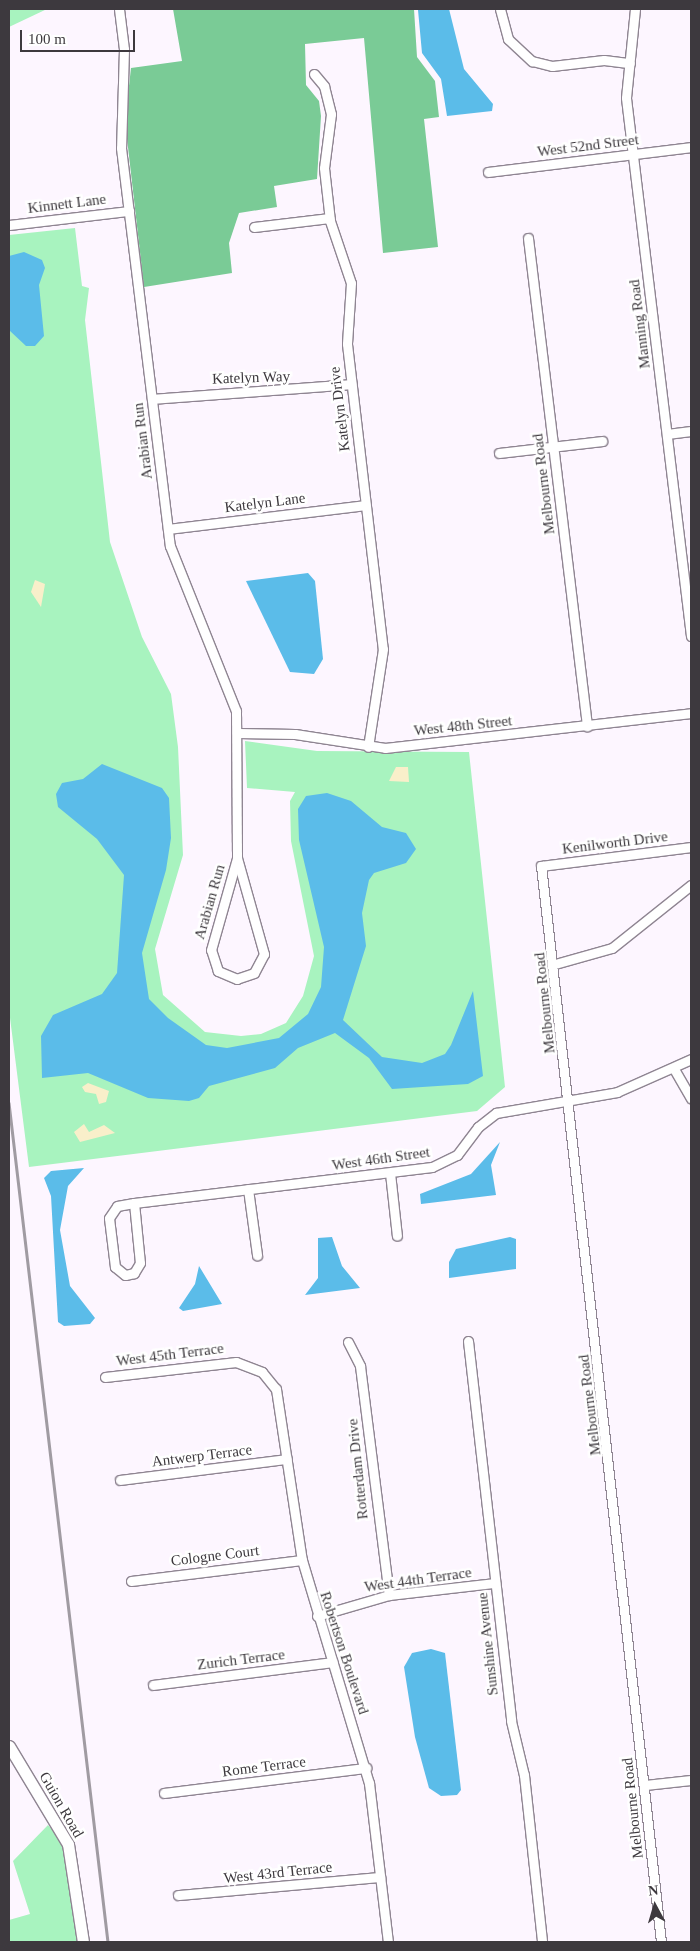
<!DOCTYPE html>
<style>
body{margin:0}
#map{position:relative;width:700px;height:1951px;overflow:hidden;background:#fdf6ff;font-family:Georgia,serif}
div>[style]{position:absolute}
.green>*{inset:0;background:#a8f3bf}
.forest>*{inset:0;background:#7acb96}
.sand>*{inset:0;background:#f9efca}
.water>*{inset:0;background:#5bbce9}
.roads{filter:drop-shadow(1px 0 #8f8592) drop-shadow(-1px 0 #8f8592) drop-shadow(0 1px #8f8592) drop-shadow(0 -1px #8f8592)}
.minor>*{height:9px;margin:-4.5px;padding:0 4.5px;transform-origin:4.5px;border-radius:4.5px;background:#fff}
.tertiary>*{height:11px;margin:-5.5px;padding:0 5.5px;transform-origin:5.5px;border-radius:5.5px;background:#fff}
.rail>*{height:2.5px;margin:-1.25px;padding:0 1.25px;transform-origin:1.25px;border-radius:1.25px;background:#a09ba2}
span{translate:-50% -50%;white-space:nowrap;text-align:center;line-height:1.15;-webkit-text-stroke:5px #fff;paint-order:stroke}
.street-label{font-size:15px;color:#3d393e}
.frame{position:absolute;inset:0;border:10px solid #3d393e;pointer-events:none}
.north{position:absolute;left:630px;top:1881px;width:50px;height:50px;-webkit-text-stroke:4px #fff;paint-order:stroke;rotate:354deg;font-size:14px;font-weight:700;line-height:20px;text-align:center;color:#3d393e}
.north::after{content:'';display:block;margin:auto;width:18px;height:22px;background:#3d393e;clip-path:polygon(50% 0,100% 100%,50% 72%,0 100%)}
.scale{position:absolute;left:20px;top:30px;width:115px;height:22px;box-sizing:border-box;border:2px solid #3d393e;border-top:0;padding-left:6px;font-size:15px;line-height:18px;white-space:nowrap;color:#3d393e;-webkit-text-stroke:4px #fff;paint-order:stroke}
</style>
<div id="map">
<div class="green">
<i style="clip-path:polygon(9px 9px,47px 9px,9px 27px)"></i>
<i style="clip-path:polygon(75px 228px,82px 286px,89px 288px,85px 320px,110px 542px,142px 637px,171px 694px,178px 747px,183px 855px,155px 949px,163px 995px,205px 1032px,241px 1036px,261px 1034px,286px 1023px,303px 996px,314px 956px,291px 841px,290px 801px,295px 792px,247px 788px,245px 741px,317px 751px,469px 752px,505px 1087px,477px 1111px,29px 1167px,9px 1010px,9px 235px)"></i>
<i style="clip-path:polygon(48px 1825px,70px 1850px,83px 1942px,9px 1942px,9px 1920px,30px 1914px,13px 1861px)"></i>
</div>
<div class="forest">
<i style="clip-path:polygon(173px 9px,414px 9px,417px 57px,435px 81px,439px 117px,424px 119px,438px 247px,383px 253px,364px 38px,305px 44px,306px 85px,319px 101px,321px 116px,317px 179px,274px 186px,277px 207px,239px 213px,229px 243px,232px 273px,144px 287px,125px 121px,131px 68px,182px 61px)"></i>
</div>
<div class="sand">
<i style="clip-path:polygon(35px 580px,45px 584px,41px 607px,31px 592px)"></i>
<i style="clip-path:polygon(396px 767px,408px 767px,409px 782px,389px 781px)"></i>
<i style="clip-path:polygon(88px 1083px,109px 1091px,106px 1102px,99px 1104px,96px 1094px,85px 1092px,82px 1087px)"></i>
<i style="clip-path:polygon(84px 1124px,89px 1132px,104px 1125px,115px 1133px,80px 1142px,74px 1132px)"></i>
</div>
<div class="water">
<i style="clip-path:polygon(449px 9px,464px 69px,493px 104px,492px 111px,447px 116px,441px 79px,422px 53px,418px 10px)"></i>
<i style="clip-path:polygon(24px 252px,42px 260px,45px 268px,39px 285px,44px 336px,35px 346px,26px 346px,9px 330px,9px 256px)"></i>
<i style="clip-path:polygon(308px 573px,315px 581px,323px 659px,314px 674px,290px 672px,246px 581px)"></i>
<i style="clip-path:polygon(102px 764px,162px 788px,169px 798px,171px 838px,166px 870px,142px 953px,149px 999px,168px 1018px,206px 1045px,227px 1048px,279px 1038px,308px 1014px,321px 987px,324px 947px,299px 840px,298px 809px,306px 796px,327px 793px,351px 801px,382px 827px,406px 833px,416px 849px,406px 863px,374px 873px,369px 880px,362px 913px,366px 946px,343px 1020px,382px 1057px,422px 1063px,445px 1054px,451px 1045px,473px 991px,483px 1076px,468px 1084px,392px 1089px,369px 1058px,335px 1033px,298px 1048px,275px 1068px,209px 1086px,199px 1098px,189px 1101px,148px 1098px,88px 1073px,42px 1078px,41px 1036px,53px 1015px,102px 994px,117px 973px,124px 875px,97px 839px,58px 807px,56px 794px,62px 783px,83px 779px)"></i>
<i style="clip-path:polygon(500px 1142px,491px 1165px,496px 1195px,421px 1204px,420px 1194px,471px 1174px)"></i>
<i style="clip-path:polygon(84px 1168px,68px 1186px,60px 1230px,70px 1286px,95px 1318px,90px 1324px,64px 1326px,58px 1322px,51px 1196px,44px 1178px,51px 1171px)"></i>
<i style="clip-path:polygon(332px 1237px,342px 1266px,360px 1288px,305px 1295px,318px 1278px,318px 1238px)"></i>
<i style="clip-path:polygon(510px 1237px,516px 1239px,516px 1269px,449px 1278px,449px 1262px,456px 1249px)"></i>
<i style="clip-path:polygon(199px 1266px,222px 1304px,183px 1311px,179px 1308px,195px 1284px)"></i>
<i style="clip-path:polygon(431px 1649px,445px 1653px,461px 1790px,457px 1795px,441px 1796px,429px 1788px,415px 1737px,404px 1667px,412px 1653px)"></i>
</div>
<div class="roads">
<div class="minor">
<i style="left:119px;top:9px;width:40px;rotate:82.9deg"></i>
<i style="left:124px;top:49px;width:99px;rotate:91.7deg"></i>
<i style="left:121px;top:148px;width:401px;rotate:83deg"></i>
<i style="left:170px;top:546px;width:178px;rotate:68.2deg"></i>
<i style="left:236px;top:711px;width:147px;rotate:89.6deg"></i>
<i style="left:500px;top:9px;width:31px;rotate:75deg"></i>
<i style="left:508px;top:39px;width:33px;rotate:43deg"></i>
<i style="left:532px;top:61px;width:21px;rotate:14deg"></i>
<i style="left:552px;top:66px;width:52px;rotate:-6.6deg"></i>
<i style="left:604px;top:60px;width:26px;rotate:7deg"></i>
<i style="left:635px;top:9px;width:89px;rotate:95.8deg"></i>
<i style="left:626px;top:98px;width:542px;rotate:83.11deg"></i>
<i style="left:314px;top:74px;width:16px;rotate:50deg"></i>
<i style="left:324px;top:86px;width:29px;rotate:76deg"></i>
<i style="left:331px;top:114px;width:54px;rotate:97.4deg"></i>
<i style="left:324px;top:168px;width:53px;rotate:83.5deg"></i>
<i style="left:330px;top:221px;width:65px;rotate:71.3deg"></i>
<i style="left:351px;top:283px;width:61px;rotate:93.8deg"></i>
<i style="left:347px;top:344px;width:307px;rotate:83.3deg"></i>
<i style="left:383px;top:649px;width:99px;rotate:98.7deg"></i>
<i style="left:488px;top:172px;width:205px;rotate:-7deg"></i>
<i style="left:9px;top:225px;width:121px;rotate:-6.7deg"></i>
<i style="left:254px;top:227px;width:76px;rotate:-6.8deg"></i>
<i style="left:528px;top:238px;width:492px;rotate:83.1deg"></i>
<i style="left:152px;top:399px;width:200px;rotate:-4.3deg"></i>
<i style="left:667px;top:434px;width:24px;rotate:-7deg"></i>
<i style="left:499px;top:453px;width:104px;rotate:-6.6deg"></i>
<i style="left:168px;top:529px;width:199px;rotate:-6.9deg"></i>
<i style="left:238px;top:733px;width:57px;rotate:1deg"></i>
<i style="left:295px;top:734px;width:91px;rotate:8.8deg"></i>
<i style="left:385px;top:748px;width:308px;rotate:-6.5deg"></i>
<i style="left:237px;top:858px;width:100px;rotate:74.3deg"></i>
<i style="left:264px;top:954px;width:21px;rotate:118deg"></i>
<i style="left:254px;top:973px;width:18px;rotate:161deg"></i>
<i style="left:237px;top:979px;width:21px;rotate:-157deg"></i>
<i style="left:218px;top:971px;width:22px;rotate:-108deg"></i>
<i style="left:211px;top:950px;width:96px;rotate:-74.2deg"></i>
<i style="left:555px;top:964px;width:59px;rotate:-15.7deg"></i>
<i style="left:612px;top:948px;width:101px;rotate:-38.6deg"></i>
<i style="left:674px;top:1069px;width:34px;rotate:60deg"></i>
<i style="left:390px;top:1173px;width:63px;rotate:83.7deg"></i>
<i style="left:248px;top:1189px;width:67px;rotate:82.2deg"></i>
<i style="left:134px;top:1203px;width:300px;rotate:-6.9deg"></i>
<i style="left:432px;top:1167px;width:28px;rotate:-26deg"></i>
<i style="left:457px;top:1155px;width:35px;rotate:-53deg"></i>
<i style="left:478px;top:1127px;width:23px;rotate:-38deg"></i>
<i style="left:496px;top:1113px;width:123px;rotate:-9.8deg"></i>
<i style="left:617px;top:1092px;width:81px;rotate:-24deg"></i>
<i style="left:134px;top:1203px;width:60px;rotate:84.3deg"></i>
<i style="left:140px;top:1263px;width:12px;rotate:121deg"></i>
<i style="left:134px;top:1273px;width:9px;rotate:167deg"></i>
<i style="left:125px;top:1275px;width:13px;rotate:-141deg"></i>
<i style="left:115px;top:1267px;width:49px;rotate:-97deg"></i>
<i style="left:109px;top:1218px;width:14px;rotate:-56deg"></i>
<i style="left:117px;top:1206px;width:17px;rotate:-10deg"></i>
<i style="left:468px;top:1341px;width:382px;rotate:83.5deg"></i>
<i style="left:511px;top:1721px;width:56px;rotate:76.5deg"></i>
<i style="left:524px;top:1775px;width:168px;rotate:83.8deg"></i>
<i style="left:348px;top:1342px;width:27px;rotate:63deg"></i>
<i style="left:360px;top:1366px;width:231px;rotate:82.8deg"></i>
<i style="left:105px;top:1377px;width:132px;rotate:-6.5deg"></i>
<i style="left:236px;top:1362px;width:28px;rotate:21deg"></i>
<i style="left:262px;top:1372px;width:22px;rotate:51deg"></i>
<i style="left:276px;top:1389px;width:173px;rotate:81.4deg"></i>
<i style="left:302px;top:1560px;width:233px;rotate:73.3deg"></i>
<i style="left:369px;top:1783px;width:160px;rotate:83.2deg"></i>
<i style="left:120px;top:1480px;width:168px;rotate:-7.2deg"></i>
<i style="left:131px;top:1581px;width:172px;rotate:-7deg"></i>
<i style="left:317px;top:1616px;width:75px;rotate:-16.3deg"></i>
<i style="left:389px;top:1595px;width:107px;rotate:-6.5deg"></i>
<i style="left:153px;top:1685px;width:181px;rotate:-7.3deg"></i>
<i style="left:645px;top:1785px;width:46px;rotate:-6.2deg"></i>
<i style="left:164px;top:1793px;width:204px;rotate:-7.1deg"></i>
<i style="left:178px;top:1895px;width:203px;rotate:-5.1deg"></i>
<i style="left:661px;top:1942px;width:1083px;rotate:-96.36deg"></i>
<i style="left:541px;top:866px;width:151px;rotate:-7.2deg"></i>
</div>
<div class="tertiary">
<i style="left:9px;top:1746px;width:114px;rotate:59deg"></i>
<i style="left:68px;top:1844px;width:99px;rotate:81.3deg"></i>
</div>
</div>
<div class="rail">
<i style="left:9px;top:1103px;width:845px;rotate:83.27deg"></i>
</div>
<div class="street-label">
<span style="left:588px;top:146px;rotate:-7deg">West 52nd Street</span>
<span style="left:67px;top:204px;rotate:-7deg">Kinnett Lane</span>
<span style="left:640px;top:324px;rotate:-97deg">Manning Road</span>
<span style="left:251px;top:378px;rotate:-2deg">Katelyn Way</span>
<span style="left:340px;top:409px;rotate:-97deg">Katelyn Drive</span>
<span style="left:143px;top:441px;rotate:-97deg">Arabian Run</span>
<span style="left:544px;top:484px;rotate:-97deg">Melbourne Road</span>
<span style="left:265px;top:503px;rotate:-7deg">Katelyn Lane</span>
<span style="left:463px;top:726px;rotate:-6deg">West 48th Street</span>
<span style="left:615px;top:843px;rotate:-7deg">Kenilworth Drive</span>
<span style="left:210px;top:902px;rotate:-74deg">Arabian Run</span>
<span style="left:545px;top:1003px;rotate:-96deg">Melbourne Road</span>
<span style="left:381px;top:1159px;rotate:-8deg">West 46th Street</span>
<span style="left:170px;top:1355px;rotate:-7deg">West 45th Terrace</span>
<span style="left:590px;top:1405px;rotate:-97deg">Melbourne Road</span>
<span style="left:202px;top:1456px;rotate:-7deg">Antwerp Terrace</span>
<span style="left:358px;top:1469px;rotate:-96deg">Rotterdam Drive</span>
<span style="left:215px;top:1556px;rotate:-7deg">Cologne Court</span>
<span style="left:418px;top:1580px;rotate:-8deg">West 44th Terrace</span>
<span style="left:488px;top:1644px;rotate:-96deg">Sunshine Avenue</span>
<span style="left:344px;top:1653px;rotate:72deg">Robertson Boulevard</span>
<span style="left:241px;top:1660px;rotate:-7deg">Zurich Terrace</span>
<span style="left:264px;top:1767px;rotate:-7deg">Rome Terrace</span>
<span style="left:61px;top:1805px;rotate:60deg">Guion Road</span>
<span style="left:633px;top:1808px;rotate:-96deg">Melbourne Road</span>
<span style="left:278px;top:1873px;rotate:-6deg">West 43rd Terrace</span>
</div>
<div class="frame"></div>
<div class="north">N</div>
<div class="scale">100 m</div>
</div>
